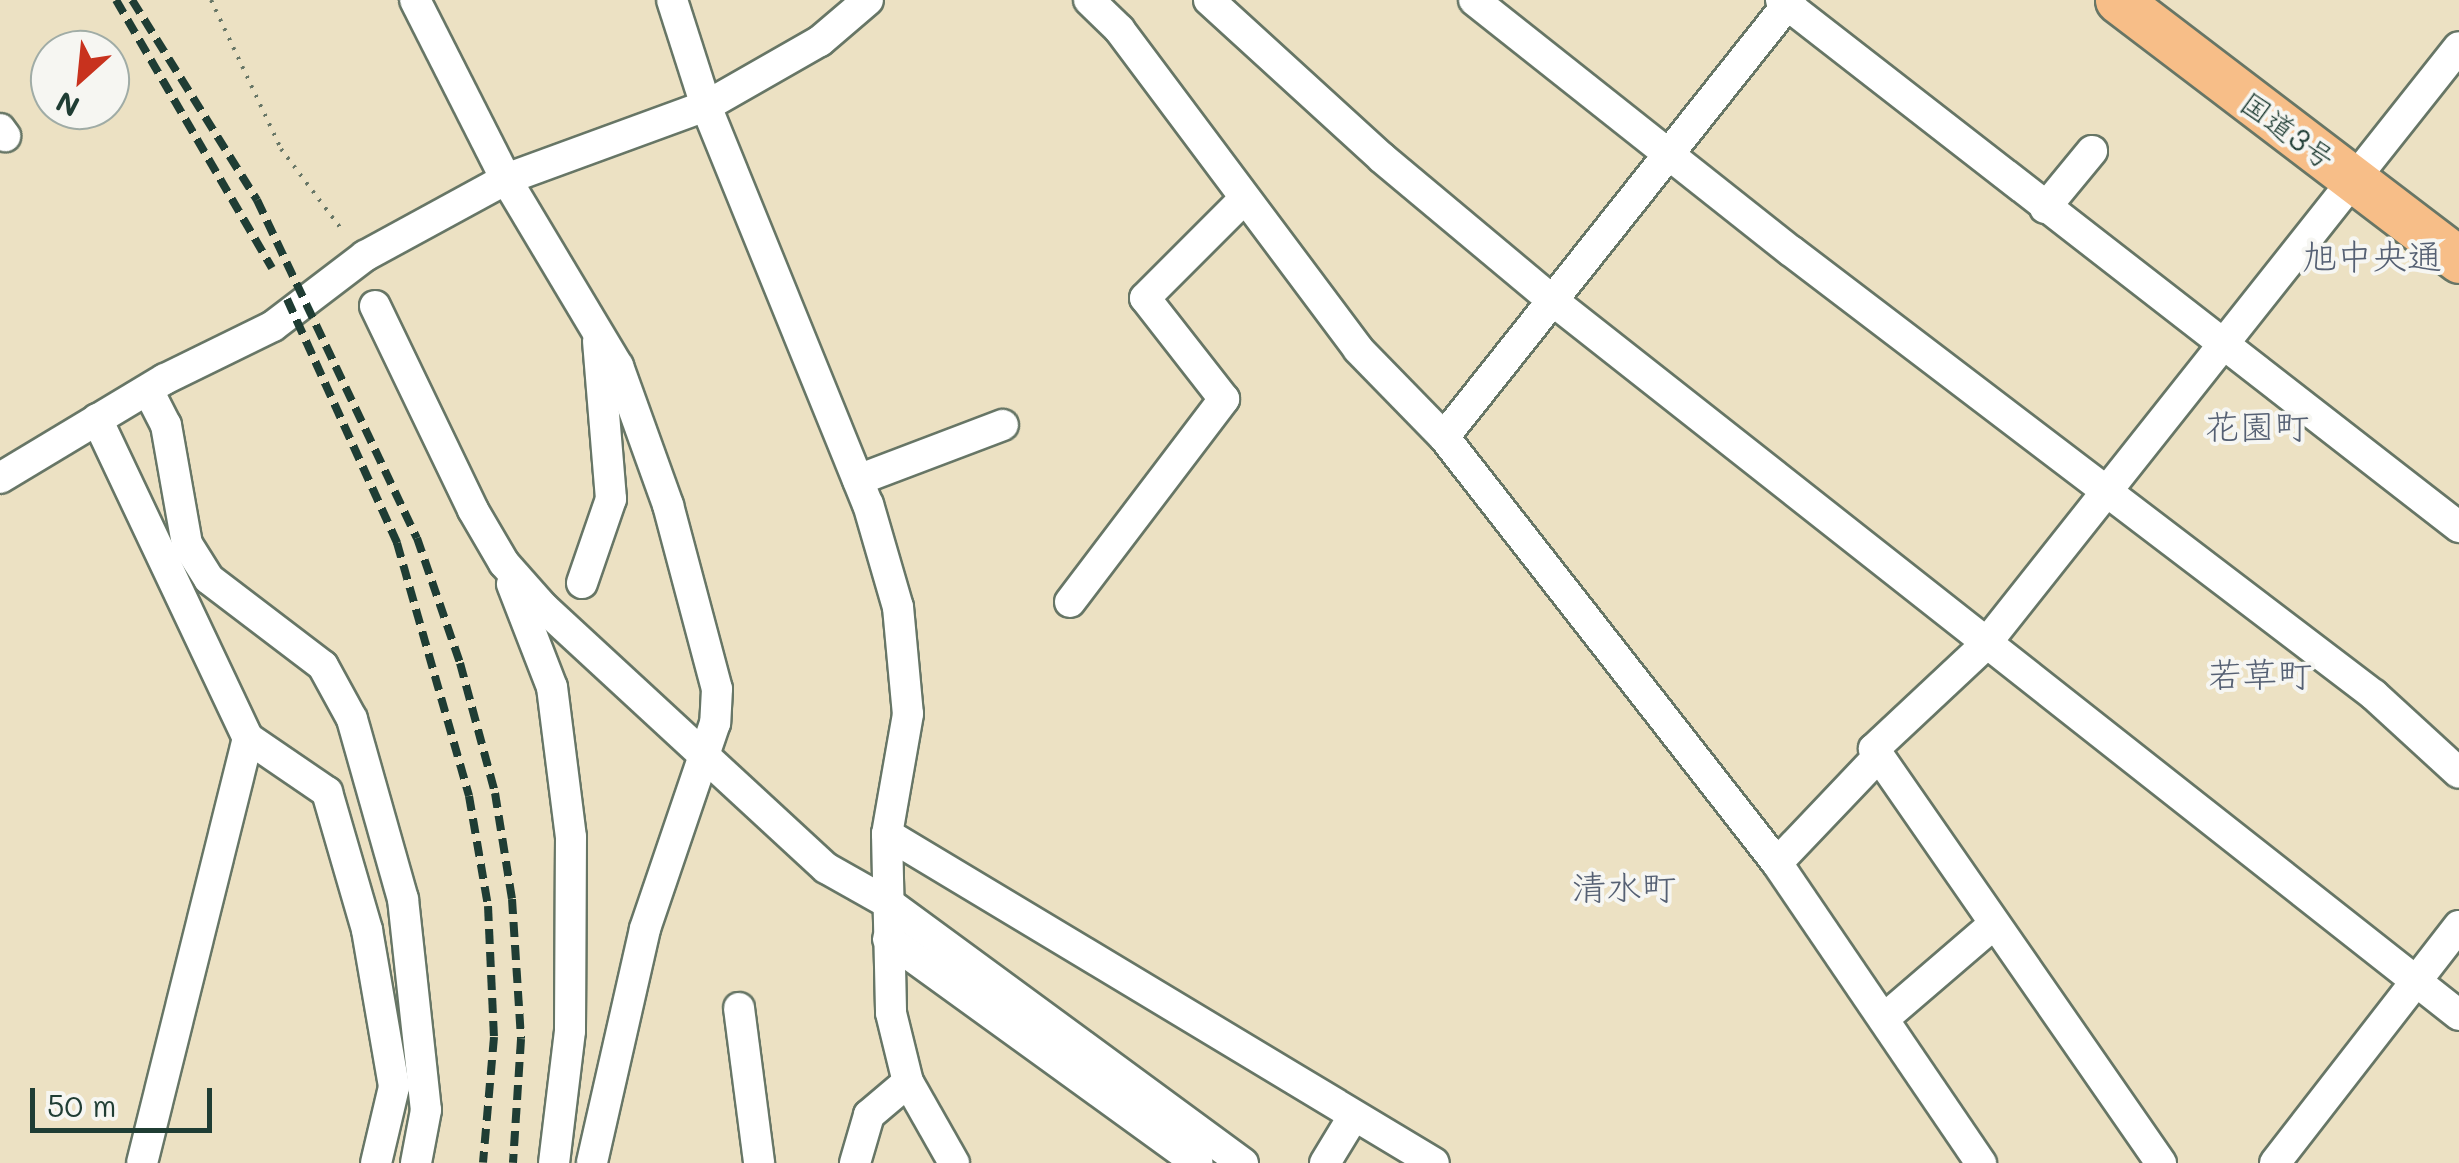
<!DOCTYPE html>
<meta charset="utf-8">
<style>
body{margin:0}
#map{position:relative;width:2459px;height:1163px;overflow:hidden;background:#ece1c3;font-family:Mali,"Klee One",sans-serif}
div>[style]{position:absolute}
.path>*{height:4px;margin-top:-2px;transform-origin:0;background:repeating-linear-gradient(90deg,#677666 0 2.5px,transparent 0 10.5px)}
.roads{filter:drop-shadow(2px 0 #677666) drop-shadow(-2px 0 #677666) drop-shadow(0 2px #677666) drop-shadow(0 -2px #677666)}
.minor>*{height:30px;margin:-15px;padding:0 15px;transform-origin:15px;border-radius:15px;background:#fff}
.highway>*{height:45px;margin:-22.5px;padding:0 22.5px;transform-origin:22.5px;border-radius:22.5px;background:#f7be88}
.rail>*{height:8px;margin-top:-4px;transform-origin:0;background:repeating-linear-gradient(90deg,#1f3d34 0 15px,transparent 0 23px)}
span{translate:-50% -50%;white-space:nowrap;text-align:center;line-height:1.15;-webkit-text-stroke:8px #f6f6f2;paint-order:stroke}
.street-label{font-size:30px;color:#1f3d34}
.quarter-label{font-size:35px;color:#556073}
.north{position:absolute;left:30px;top:30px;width:100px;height:100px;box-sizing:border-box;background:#f6f6f2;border:2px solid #a0aca6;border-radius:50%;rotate:207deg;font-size:28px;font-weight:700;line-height:40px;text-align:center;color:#1f3d34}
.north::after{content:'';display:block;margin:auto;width:35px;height:45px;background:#c8321e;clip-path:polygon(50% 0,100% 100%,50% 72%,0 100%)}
.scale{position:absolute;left:30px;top:1088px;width:182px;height:45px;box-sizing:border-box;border:5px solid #1f3d34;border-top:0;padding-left:12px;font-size:30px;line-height:35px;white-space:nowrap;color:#1f3d34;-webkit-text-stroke:8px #f6f6f2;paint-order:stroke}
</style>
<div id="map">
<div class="path">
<i style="left:211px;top:0;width:165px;rotate:64.8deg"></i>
<i style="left:281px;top:149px;width:101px;rotate:53deg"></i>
</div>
<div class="roads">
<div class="minor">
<i style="left:415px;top:0;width:201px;rotate:63.1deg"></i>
<i style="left:506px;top:179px;width:218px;rotate:59.1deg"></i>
<i style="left:618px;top:366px;width:148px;rotate:70.2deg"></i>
<i style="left:668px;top:505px;width:190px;rotate:75.1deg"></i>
<i style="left:717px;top:689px;width:34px;rotate:93deg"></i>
<i style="left:715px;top:723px;width:218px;rotate:108.8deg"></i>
<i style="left:645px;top:929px;width:240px;rotate:102.8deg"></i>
<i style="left:672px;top:0;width:111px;rotate:72.2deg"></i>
<i style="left:706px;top:106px;width:430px;rotate:67.9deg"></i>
<i style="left:868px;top:504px;width:107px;rotate:73.8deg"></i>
<i style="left:898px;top:607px;width:107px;rotate:84.7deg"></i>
<i style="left:908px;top:714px;width:122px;rotate:99.9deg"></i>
<i style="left:887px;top:834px;width:179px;rotate:88.7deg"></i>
<i style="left:891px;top:1013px;width:71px;rotate:76.2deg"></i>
<i style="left:908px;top:1082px;width:93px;rotate:60.4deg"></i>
<i style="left:1089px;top:0;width:42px;rotate:44deg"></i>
<i style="left:1119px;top:29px;width:399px;rotate:53.2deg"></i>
<i style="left:1358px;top:349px;width:123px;rotate:45.7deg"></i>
<i style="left:1444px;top:437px;width:541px;rotate:51.99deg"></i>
<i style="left:1777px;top:863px;width:363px;rotate:55.8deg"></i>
<i style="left:1209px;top:0;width:234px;rotate:42.4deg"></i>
<i style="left:1382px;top:158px;width:222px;rotate:39.9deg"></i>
<i style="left:1552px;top:300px;width:1155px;rotate:38.25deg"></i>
<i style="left:1474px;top:0;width:404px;rotate:38.4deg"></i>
<i style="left:1791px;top:251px;width:733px;rotate:37.29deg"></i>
<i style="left:2374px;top:695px;width:115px;rotate:42.5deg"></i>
<i style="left:1781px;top:0;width:859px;rotate:37.86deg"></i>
<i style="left:0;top:129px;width:9px;rotate:54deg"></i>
<i style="left:2045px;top:208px;width:74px;rotate:-50.5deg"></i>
<i style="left:375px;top:306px;width:226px;rotate:64.3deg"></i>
<i style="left:473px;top:510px;width:61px;rotate:59.7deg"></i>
<i style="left:504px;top:563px;width:59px;rotate:48.4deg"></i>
<i style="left:543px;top:607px;width:385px;rotate:42.7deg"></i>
<i style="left:826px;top:868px;width:73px;rotate:29.4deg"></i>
<i style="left:890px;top:904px;width:438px;rotate:36.3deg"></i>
<i style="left:148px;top:390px;width:39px;rotate:63deg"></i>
<i style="left:166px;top:425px;width:121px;rotate:80deg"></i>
<i style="left:187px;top:544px;width:41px;rotate:57.8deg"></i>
<i style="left:209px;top:579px;width:143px;rotate:37.3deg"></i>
<i style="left:323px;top:666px;width:60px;rotate:61.3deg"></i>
<i style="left:352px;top:719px;width:187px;rotate:74.2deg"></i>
<i style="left:403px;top:899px;width:212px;rotate:83.8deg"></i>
<i style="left:426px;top:1110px;width:54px;rotate:100.7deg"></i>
<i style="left:97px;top:419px;width:353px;rotate:64.7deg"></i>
<i style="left:248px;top:738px;width:438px;rotate:104deg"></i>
<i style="left:1444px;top:437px;width:558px;rotate:-51.55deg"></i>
<i style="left:0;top:478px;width:192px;rotate:-31deg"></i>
<i style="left:165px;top:379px;width:120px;rotate:-26.1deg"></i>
<i style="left:273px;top:326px;width:116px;rotate:-37.3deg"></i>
<i style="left:365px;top:256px;width:161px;rotate:-28.6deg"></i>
<i style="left:506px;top:179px;width:213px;rotate:-20.1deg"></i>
<i style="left:706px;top:106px;width:131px;rotate:-29.7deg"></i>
<i style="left:820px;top:41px;width:63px;rotate:-40.5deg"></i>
<i style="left:858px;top:480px;width:155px;rotate:-20.8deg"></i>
<i style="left:582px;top:583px;width:89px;rotate:-71deg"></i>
<i style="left:611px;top:499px;width:158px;rotate:-94.7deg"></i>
<i style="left:512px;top:584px;width:110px;rotate:68.8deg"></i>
<i style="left:552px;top:687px;width:151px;rotate:82.8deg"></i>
<i style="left:571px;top:837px;width:194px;rotate:90.3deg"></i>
<i style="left:570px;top:1031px;width:133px;rotate:96.9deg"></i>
<i style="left:1070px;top:602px;width:255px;rotate:-52.8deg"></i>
<i style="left:1224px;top:399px;width:128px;rotate:-128deg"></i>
<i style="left:1145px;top:298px;width:140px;rotate:-45deg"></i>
<i style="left:248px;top:738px;width:96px;rotate:34.4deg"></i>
<i style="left:327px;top:792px;width:144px;rotate:73.8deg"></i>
<i style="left:367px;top:930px;width:159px;rotate:80.2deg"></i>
<i style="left:394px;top:1087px;width:78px;rotate:103.3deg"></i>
<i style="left:887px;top:834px;width:638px;rotate:31.03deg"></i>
<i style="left:1777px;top:863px;width:144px;rotate:-46.4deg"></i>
<i style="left:888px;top:939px;width:382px;rotate:35.9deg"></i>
<i style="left:739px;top:1008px;width:156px;rotate:82.6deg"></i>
<i style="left:1887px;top:1016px;width:141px;rotate:-40.7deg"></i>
<i style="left:855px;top:1163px;width:50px;rotate:-73.7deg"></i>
<i style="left:869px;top:1115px;width:51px;rotate:-40.2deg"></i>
<i style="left:1325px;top:1163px;width:54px;rotate:-58.7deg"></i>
<i style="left:2161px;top:1163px;width:504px;rotate:-124.73deg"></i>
<i style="left:1874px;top:749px;width:151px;rotate:-43.1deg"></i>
<i style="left:1984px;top:646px;width:764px;rotate:-51.59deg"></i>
<i style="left:2275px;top:1163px;width:300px;rotate:-52.2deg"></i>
</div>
<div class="highway">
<i style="left:2118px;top:0;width:429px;rotate:37.3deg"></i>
</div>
</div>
<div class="rail">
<i style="left:116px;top:0;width:310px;rotate:59.8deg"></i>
<i style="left:132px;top:0;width:236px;rotate:58deg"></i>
<i style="left:257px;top:200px;width:374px;rotate:64.7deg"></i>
<i style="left:417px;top:538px;width:132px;rotate:71deg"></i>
<i style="left:460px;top:663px;width:135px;rotate:74.9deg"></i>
<i style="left:495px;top:793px;width:107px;rotate:80.9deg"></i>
<i style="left:512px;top:899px;width:140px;rotate:86.3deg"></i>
<i style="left:521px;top:1039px;width:124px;rotate:93.7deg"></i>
<i style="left:287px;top:299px;width:268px;rotate:65.7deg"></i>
<i style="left:397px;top:543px;width:263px;rotate:74.1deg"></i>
<i style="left:469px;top:796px;width:112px;rotate:80.2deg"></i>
<i style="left:488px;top:906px;width:131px;rotate:87.4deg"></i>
<i style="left:494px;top:1037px;width:126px;rotate:95deg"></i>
</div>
<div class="street-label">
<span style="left:2288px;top:130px;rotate:36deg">国道3号</span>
</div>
<div class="quarter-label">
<span style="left:2372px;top:255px">旭中央通</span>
<span style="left:2257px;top:425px">花園町</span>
<span style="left:2260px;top:673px">若草町</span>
<span style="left:1624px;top:886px">清水町</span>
</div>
<div class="north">N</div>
<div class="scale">50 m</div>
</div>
